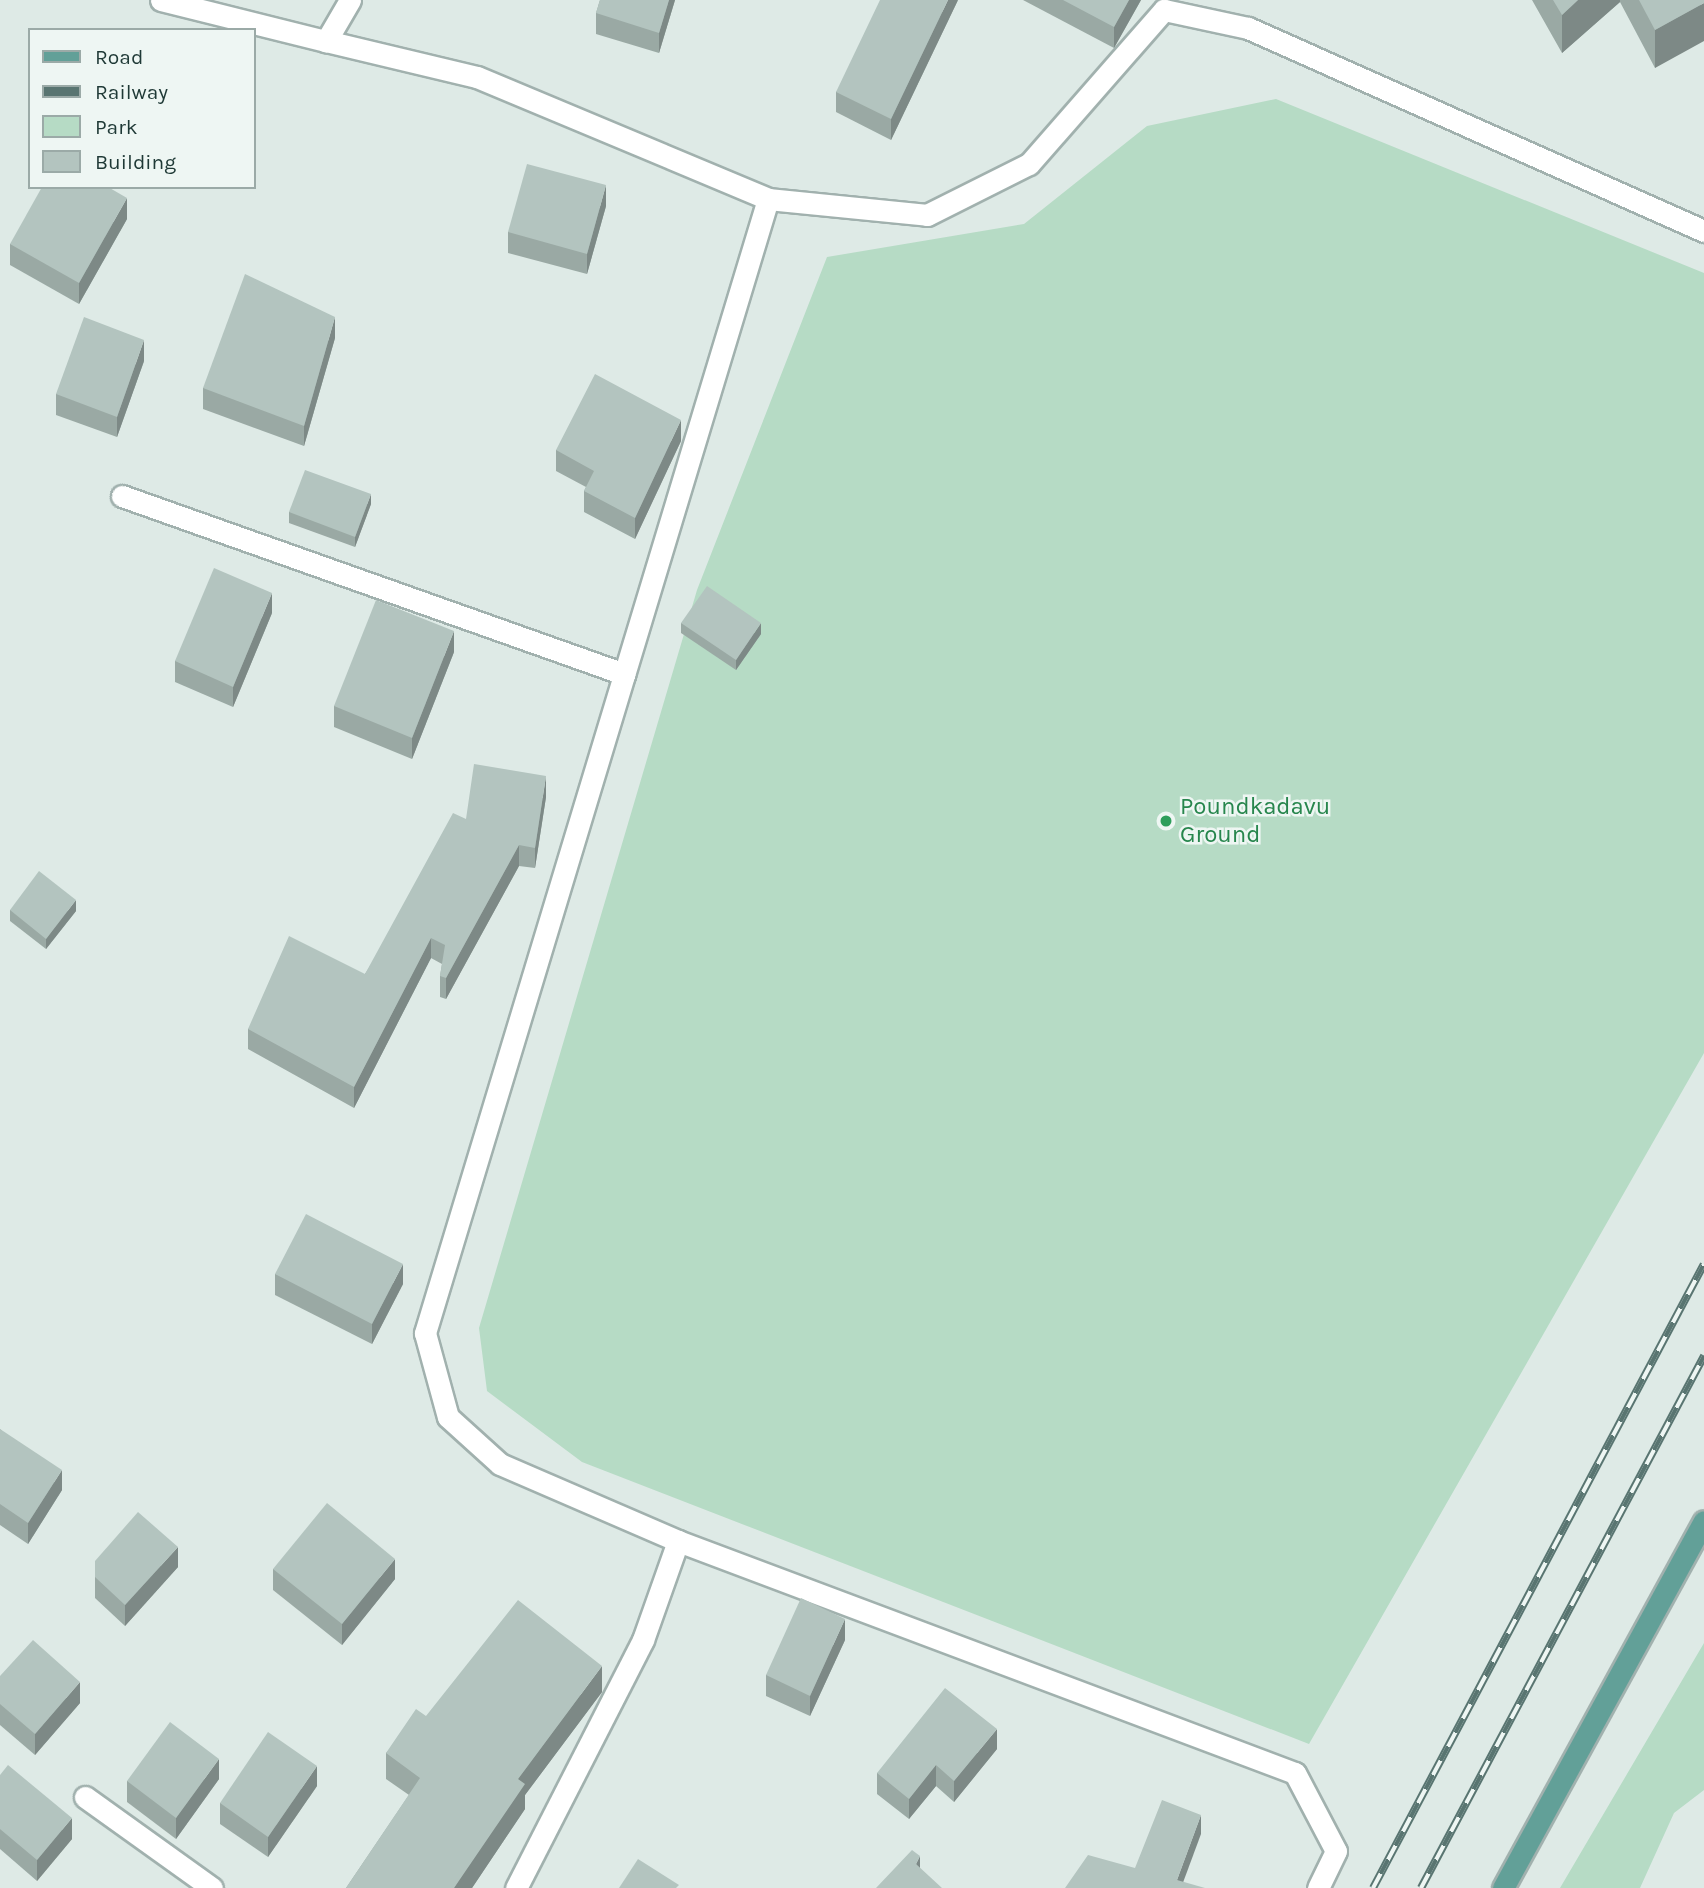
<!DOCTYPE html>
<style>
body{margin:0}
#map{position:relative;width:1704px;height:1888px;overflow:hidden;background:#deeae6;font-family:Karla,sans-serif}
div>[style]{position:absolute}
.green>*{inset:0;background:#b6dbc5}
.roads{filter:drop-shadow(2px 0 #a1b1ae) drop-shadow(-2px 0 #a1b1ae) drop-shadow(0 2px #a1b1ae) drop-shadow(0 -2px #a1b1ae)}
.minor>*{height:21px;margin:-10.5px;padding:0 10.5px;transform-origin:10.5px;border-radius:10.5px;background:#fff}
.major>*{height:21px;margin:-10.5px;padding:0 10.5px;transform-origin:10.5px;border-radius:10.5px;background:#62a098}
.rail>*{height:8px;margin-top:-4px;transform-origin:0;background:repeating-linear-gradient(90deg,#eef6f3 0 16px,#597571 0 32px);box-sizing:border-box;border-block:2px solid #597571}
.wall>*{inset:0;background:#9aa9a4}
.shaded-wall>*{inset:0;background:#7d8986}
.building>*{inset:0;background:#b3c4bf}
.dots>*{width:19px;height:19px;translate:-50% -50%;box-sizing:border-box;border:4px solid #eef6f3;border-radius:50%}
span{translate:-50% -50%;white-space:nowrap;text-align:center;line-height:1.15;-webkit-text-stroke:5px #eef6f3;paint-order:stroke}
.leisure-label{font-size:24px;color:#27864d}
.left{translate:0 -50%;text-align:left}
.legend{position:absolute;left:28px;top:28px;width:228px;height:161px;box-sizing:border-box;background:#eef6f3;border:2px solid #9baaa7;margin:0;padding:9px 12px;list-style:none;font-size:21px;color:#1f3936}
.legend li{display:flex;align-items:center;gap:14px;height:35px}
.legend b{width:35px;border:2px solid #9baaa7}
</style>
<div id="map">
<div class="green">
<i style="clip-path:polygon(1276px 99px,1704px 273px,1704px 1053px,1309px 1744px,582px 1462px,487px 1391px,479px 1328px,697px 590px,827px 257px,1024px 224px,1147px 126px)"></i>
<i style="clip-path:polygon(1704px 1643px,1704px 1790px,1674px 1813px,1640px 1888px,1560px 1888px)"></i>
</div>
<div class="roads">
<div class="minor">
<i style="left:161px;top:0;width:170px;rotate:14deg"></i>
<i style="left:350px;top:0;width:48px;rotate:120.3deg"></i>
<i style="left:326px;top:41px;width:155px;rotate:13.4deg"></i>
<i style="left:477px;top:77px;width:316px;rotate:22.7deg"></i>
<i style="left:768px;top:199px;width:1185px;rotate:106.83deg"></i>
<i style="left:425px;top:1333px;width:87px;rotate:74.7deg"></i>
<i style="left:448px;top:1417px;width:70px;rotate:42.1deg"></i>
<i style="left:500px;top:1464px;width:194px;rotate:23.4deg"></i>
<i style="left:678px;top:1541px;width:105px;rotate:109.5deg"></i>
<i style="left:643px;top:1640px;width:279px;rotate:117.1deg"></i>
<i style="left:768px;top:199px;width:160px;rotate:5.7deg"></i>
<i style="left:927px;top:215px;width:114px;rotate:-26.6deg"></i>
<i style="left:1029px;top:164px;width:205px;rotate:-48.8deg"></i>
<i style="left:1164px;top:10px;width:86px;rotate:12.1deg"></i>
<i style="left:1248px;top:28px;width:499px;rotate:24deg"></i>
<i style="left:122px;top:496px;width:533px;rotate:19.52deg"></i>
<i style="left:678px;top:1541px;width:659px;rotate:20.61deg"></i>
<i style="left:1295px;top:1773px;width:88px;rotate:62.3deg"></i>
<i style="left:1336px;top:1851px;width:41px;rotate:115.9deg"></i>
<i style="left:85px;top:1797px;width:156px;rotate:35.6deg"></i>
</div>
<div class="major">
<i style="left:1503px;top:1888px;width:418px;rotate:-61.3deg"></i>
</div>
</div>
<div class="rail">
<i style="left:1373px;top:1888px;width:706px;rotate:-62.06deg"></i>
<i style="left:1421px;top:1888px;width:603px;rotate:-61.99deg"></i>
</div>
<div class="wall">
<i style="clip-path:polygon(600px 0,675px 0,659px 53px,596px 34px,596px 13px)"></i>
<i style="clip-path:polygon(958px 0,891px 140px,836px 112px,836px 92px)"></i>
<i style="clip-path:polygon(1023px 0,1141px 0,1114px 48px)"></i>
<i style="clip-path:polygon(1532px 0,1704px 0,1655px 68px,1620px 2px,1562px 53px)"></i>
<i style="clip-path:polygon(606px 206px,587px 274px,508px 253px,508px 232px)"></i>
<i style="clip-path:polygon(127px 219px,79px 304px,10px 265px,10px 244px)"></i>
<i style="clip-path:polygon(335px 338px,304px 446px,203px 409px,203px 388px)"></i>
<i style="clip-path:polygon(144px 361px,117px 437px,56px 415px,56px 394px)"></i>
<i style="clip-path:polygon(681px 441px,635px 539px,584px 512px,584px 491px,586px 487px,556px 471px,556px 450px)"></i>
<i style="clip-path:polygon(371px 504px,355px 547px,289px 523px,289px 512px)"></i>
<i style="clip-path:polygon(272px 613px,233px 707px,175px 682px,175px 661px)"></i>
<i style="clip-path:polygon(681px 623px,761px 634px,736px 670px,681px 633px)"></i>
<i style="clip-path:polygon(454px 652px,412px 759px,334px 727px,334px 706px)"></i>
<i style="clip-path:polygon(546px 797px,535px 868px,519px 866px,446px 999px,440px 997px,440px 976px,442px 964px,431px 958px,354px 1108px,248px 1049px,248px 1029px,365px 974px,466px 819px)"></i>
<i style="clip-path:polygon(10px 910px,76px 911px,46px 949px,10px 921px)"></i>
<i style="clip-path:polygon(275px 1274px,403px 1284px,372px 1344px,275px 1295px)"></i>
<i style="clip-path:polygon(0 1429px,62px 1490px,28px 1544px,0 1525px)"></i>
<i style="clip-path:polygon(95px 1561px,178px 1567px,125px 1626px,95px 1598px)"></i>
<i style="clip-path:polygon(273px 1569px,395px 1579px,342px 1645px,273px 1590px)"></i>
<i style="clip-path:polygon(845px 1640px,810px 1716px,766px 1696px,766px 1675px)"></i>
<i style="clip-path:polygon(0 1676px,80px 1703px,35px 1755px,0 1725px)"></i>
<i style="clip-path:polygon(602px 1692px,525px 1795px,525px 1809px,472px 1888px,346px 1888px,409px 1795px,386px 1779px,386px 1753px,426px 1716px)"></i>
<i style="clip-path:polygon(997px 1749px,954px 1802px,936px 1786px,909px 1819px,877px 1794px,877px 1773px)"></i>
<i style="clip-path:polygon(0 1775px,72px 1839px,37px 1881px,0 1849px)"></i>
<i style="clip-path:polygon(219px 1779px,176px 1839px,127px 1802px,127px 1781px)"></i>
<i style="clip-path:polygon(317px 1786px,268px 1857px,220px 1824px,220px 1803px)"></i>
</div>
<div class="shaded-wall">
<i style="clip-path:polygon(669px 0,675px 0,659px 53px,659px 33px)"></i>
<i style="clip-path:polygon(948px 0,958px 0,891px 140px,891px 119px)"></i>
<i style="clip-path:polygon(1129px 0,1141px 0,1114px 48px,1114px 27px)"></i>
<i style="clip-path:polygon(1578px 0,1620px 0,1620px 2px,1562px 53px,1562px 15px)"></i>
<i style="clip-path:polygon(1704px 3px,1704px 41px,1655px 68px,1655px 30px)"></i>
<i style="clip-path:polygon(606px 185px,606px 206px,587px 274px,587px 254px)"></i>
<i style="clip-path:polygon(127px 198px,127px 219px,79px 304px,79px 283px)"></i>
<i style="clip-path:polygon(335px 317px,335px 338px,304px 446px,304px 426px)"></i>
<i style="clip-path:polygon(144px 340px,144px 361px,117px 437px,117px 417px)"></i>
<i style="clip-path:polygon(681px 420px,681px 441px,635px 539px,635px 518px)"></i>
<i style="clip-path:polygon(371px 494px,371px 504px,355px 547px,355px 537px)"></i>
<i style="clip-path:polygon(272px 593px,272px 613px,233px 707px,233px 687px)"></i>
<i style="clip-path:polygon(761px 623px,761px 634px,736px 670px,736px 660px)"></i>
<i style="clip-path:polygon(454px 631px,454px 652px,412px 759px,412px 738px)"></i>
<i style="clip-path:polygon(546px 776px,546px 797px,535px 868px,535px 848px)"></i>
<i style="clip-path:polygon(519px 845px,519px 866px,446px 999px,446px 978px)"></i>
<i style="clip-path:polygon(76px 900px,76px 911px,46px 949px,46px 939px)"></i>
<i style="clip-path:polygon(431px 938px,431px 958px,354px 1108px,354px 1087px)"></i>
<i style="clip-path:polygon(403px 1264px,403px 1284px,372px 1344px,372px 1324px)"></i>
<i style="clip-path:polygon(62px 1470px,62px 1490px,28px 1544px,28px 1523px)"></i>
<i style="clip-path:polygon(178px 1547px,178px 1567px,125px 1626px,125px 1605px)"></i>
<i style="clip-path:polygon(395px 1559px,395px 1579px,342px 1645px,342px 1624px)"></i>
<i style="clip-path:polygon(845px 1619px,845px 1640px,810px 1716px,810px 1696px)"></i>
<i style="clip-path:polygon(602px 1666px,602px 1692px,525px 1795px,525px 1809px,472px 1888px,454px 1888px,518px 1779px)"></i>
<i style="clip-path:polygon(80px 1682px,80px 1703px,35px 1755px,35px 1734px)"></i>
<i style="clip-path:polygon(997px 1729px,997px 1749px,954px 1802px,954px 1781px)"></i>
<i style="clip-path:polygon(219px 1759px,219px 1779px,176px 1839px,176px 1818px)"></i>
<i style="clip-path:polygon(936px 1765px,936px 1786px,909px 1819px,909px 1799px)"></i>
<i style="clip-path:polygon(317px 1766px,317px 1786px,268px 1857px,268px 1837px)"></i>
<i style="clip-path:polygon(1201px 1815px,1201px 1834px,1181px 1888px,1177px 1880px)"></i>
<i style="clip-path:polygon(72px 1818px,72px 1839px,37px 1881px,37px 1860px)"></i>
<i style="clip-path:polygon(920px 1856px,920px 1875px,916px 1864px)"></i>
</div>
<div class="building">
<i style="clip-path:polygon(600px 0,669px 0,659px 33px,596px 13px)"></i>
<i style="clip-path:polygon(880px 0,948px 0,891px 119px,836px 92px)"></i>
<i style="clip-path:polygon(1063px 0,1129px 0,1114px 27px)"></i>
<i style="clip-path:polygon(1553px 0,1578px 0,1562px 15px)"></i>
<i style="clip-path:polygon(1639px 0,1704px 0,1704px 3px,1655px 30px)"></i>
<i style="clip-path:polygon(527px 164px,606px 185px,587px 254px,508px 232px)"></i>
<i style="clip-path:polygon(42px 187px,108px 187px,127px 198px,79px 283px,10px 244px)"></i>
<i style="clip-path:polygon(245px 274px,335px 317px,304px 426px,203px 388px)"></i>
<i style="clip-path:polygon(84px 317px,144px 340px,117px 417px,56px 394px)"></i>
<i style="clip-path:polygon(595px 374px,681px 420px,635px 518px,584px 491px,594px 471px,556px 450px)"></i>
<i style="clip-path:polygon(305px 470px,371px 494px,355px 537px,289px 512px)"></i>
<i style="clip-path:polygon(214px 568px,272px 593px,233px 687px,175px 661px)"></i>
<i style="clip-path:polygon(707px 586px,761px 623px,736px 660px,681px 623px)"></i>
<i style="clip-path:polygon(376px 600px,454px 631px,412px 738px,334px 706px)"></i>
<i style="clip-path:polygon(474px 764px,546px 776px,535px 848px,519px 845px,446px 978px,440px 976px,445px 945px,431px 938px,354px 1087px,248px 1029px,289px 936px,365px 974px,453px 813px,466px 819px)"></i>
<i style="clip-path:polygon(39px 871px,76px 900px,46px 939px,10px 910px)"></i>
<i style="clip-path:polygon(306px 1214px,403px 1264px,372px 1324px,275px 1274px)"></i>
<i style="clip-path:polygon(0 1429px,62px 1470px,28px 1523px,0 1504px)"></i>
<i style="clip-path:polygon(327px 1503px,395px 1559px,342px 1624px,273px 1569px)"></i>
<i style="clip-path:polygon(138px 1512px,178px 1547px,125px 1605px,95px 1577px,95px 1561px)"></i>
<i style="clip-path:polygon(801px 1598px,845px 1619px,810px 1696px,766px 1675px)"></i>
<i style="clip-path:polygon(518px 1600px,602px 1666px,518px 1779px,525px 1784px,454px 1888px,346px 1888px,420px 1778px,386px 1753px,416px 1709px,426px 1716px)"></i>
<i style="clip-path:polygon(33px 1640px,80px 1682px,35px 1734px,0 1704px,0 1676px)"></i>
<i style="clip-path:polygon(945px 1688px,997px 1729px,954px 1781px,936px 1765px,909px 1799px,877px 1773px)"></i>
<i style="clip-path:polygon(170px 1722px,219px 1759px,176px 1818px,127px 1781px)"></i>
<i style="clip-path:polygon(268px 1732px,317px 1766px,268px 1837px,220px 1803px)"></i>
<i style="clip-path:polygon(8px 1765px,72px 1818px,37px 1860px,0 1829px,0 1775px)"></i>
<i style="clip-path:polygon(1162px 1800px,1201px 1815px,1177px 1880px,1205px 1888px,1065px 1888px,1088px 1855px,1135px 1868px)"></i>
<i style="clip-path:polygon(912px 1850px,920px 1856px,916px 1864px,942px 1888px,876px 1888px)"></i>
<i style="clip-path:polygon(638px 1859px,679px 1885px,676px 1888px,619px 1888px)"></i>
</div>
<div class="dots">
<i style="left:1166px;top:821px;background:#2e9e5b"></i>
</div>
<div class="leisure-label">
<span class="left" style="left:1180px;top:821px">Poundkadavu<br>Ground</span>
</div>
<ul class="legend">
<li><b style="height:9px;background:#62a098"></b>Road</li>
<li><b style="height:9px;background:#597571"></b>Railway</li>
<li><b style="height:19px;background:#b6dbc5"></b>Park</li>
<li><b style="height:19px;background:#b3c4bf"></b>Building</li>
</ul>
</div>
